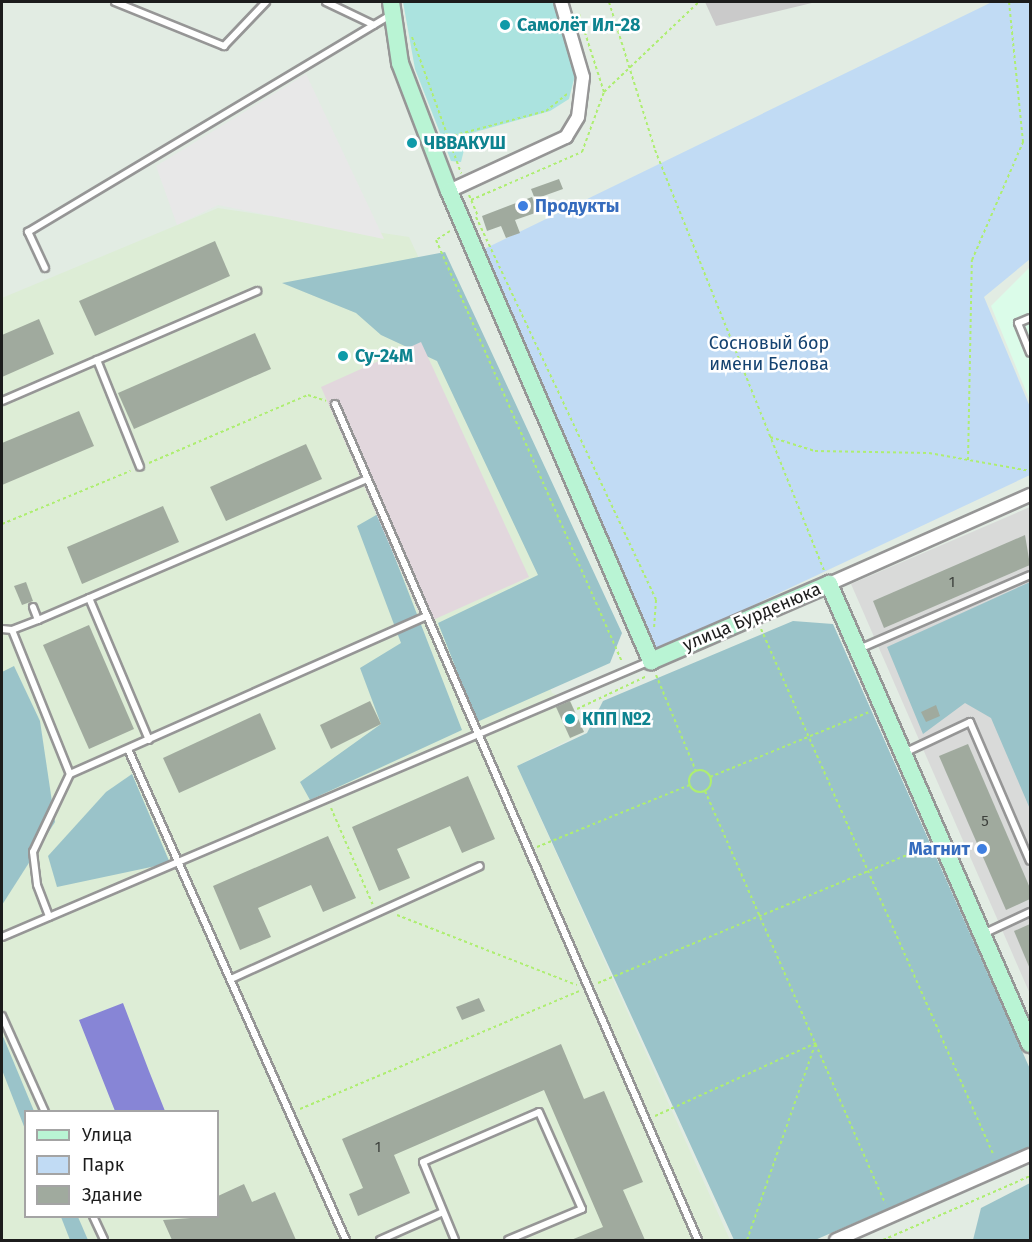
<!DOCTYPE html>
<meta charset="utf-8">
<style>
body{margin:0}
#map{position:relative;width:1032px;height:1242px;overflow:hidden;background:#e2ece3;font-family:"Fira Sans",sans-serif}
div>[style]{position:absolute}
.residential>*{inset:0;background:#d9dad9}
.education>*{inset:0;background:#dbfce9}
.religious>*{inset:0;background:#cacaca}
.military>*{inset:0;background:#ddedd6}
.grass>*{inset:0;background:#abe3df}
.forest>*{inset:0;background:#9ac3c9}
.park>*{inset:0;background:#c1dbf4}
.pitch>*{inset:0;background:#8785d6}
.parking>*{inset:0;background:#e8e8e8}
.plaza>*{inset:0;background:#e2d7dd}
.building>*{inset:0;background:#a0aa9e}
.path>*{height:2px;margin-top:-1px;transform-origin:0;background:repeating-linear-gradient(90deg,#aeee71 0 3px,transparent 0 6px)}
.path>.ring{margin:-1px;padding:0;box-sizing:content-box;background:none;border:2px solid #aeee71;border-radius:50%}
.roads{filter:drop-shadow(2px 0 #969696) drop-shadow(-2px 0 #969696) drop-shadow(0 2px #969696) drop-shadow(0 -2px #969696)}
.lane>*{height:6px;margin:-3px;padding:0 3px;transform-origin:3px;border-radius:3px;background:#fff}
.street>*{height:12px;margin:-6px;padding:0 6px;transform-origin:6px;border-radius:6px;background:#fff}
.secondary>*{height:16px;margin:-8px;padding:0 8px;transform-origin:8px;border-radius:8px;background:#b9f4d4}
.dots>*{width:16px;height:16px;translate:-50% -50%;box-sizing:border-box;border:3px solid #fff;border-radius:50%}
span{translate:-50% -50%;white-space:nowrap;text-align:center;line-height:1.15;-webkit-text-stroke:5px #fff;paint-order:stroke}
.number-label{font-size:15px;color:#3d403c}
.number-label span{-webkit-text-stroke-width:0}
.culture-label{font-size:18px;color:#0d838f;font-weight:700}
.left{translate:0 -50%;text-align:left}
.shop-label{font-size:18px;color:#366cbe;font-weight:700}
.right{translate:-100% -50%;text-align:right}
.park-label{font-size:18px;color:#144270}
.street-label{font-size:18px;color:#1c1c1c}
.frame{position:absolute;inset:0;border:3px solid #1c1c1c;pointer-events:none}
.legend{position:absolute;left:24px;top:1110px;width:195px;height:108px;box-sizing:border-box;background:#fff;border:2px solid #a4a4a4;margin:0;padding:8px 10px;list-style:none;font-size:18px;color:#1c1c1c}
.legend li{display:flex;align-items:center;gap:12px;height:30px}
.legend b{width:30px;border:2px solid #a4a4a4}
</style>
<div id="map">
<div class="residential">
<i style="clip-path:polygon(1030px 507px,1030px 994px,851px 584px)"></i>
</div>
<div class="education">
<i style="clip-path:polygon(1030px 267px,1030px 401px,991px 306px)"></i>
</div>
<div class="religious">
<i style="clip-path:polygon(705px 2px,816px 2px,716px 26px)"></i>
</div>
<div class="military">
<i style="clip-path:polygon(evenodd,218px 208px,409px 237px,590px 621px,536px 652px,552px 693px,570px 700px,584px 732px,517px 766px,730px 1240px,2px 1240px,2px 298px,218px 208px,26px 1112px,218px 1112px,218px 1216px,26px 1216px,26px 1112px)"></i>
</div>
<div class="grass">
<i style="clip-path:polygon(403px 2px,553px 2px,576px 71px,569px 99px,550px 111px,468px 134px,461px 162px,451px 161px,415px 69px)"></i>
</div>
<div class="forest">
<i style="clip-path:polygon(445px 252px,622px 633px,610px 663px,477px 722px,438px 623px,538px 575px,437px 361px,381px 335px,356px 313px,282px 283px)"></i>
<i style="clip-path:polygon(378px 514px,462px 730px,310px 800px,300px 782px,381px 724px,360px 668px,401px 643px,357px 526px)"></i>
<i style="clip-path:polygon(1030px 582px,1030px 809px,991px 718px,965px 703px,923px 734px,887px 647px)"></i>
<i style="clip-path:polygon(793px 621px,833px 624px,1030px 1069px,1030px 1147px,815px 1240px,734px 1240px,517px 766px,587px 733px,603px 701px)"></i>
<i style="clip-path:polygon(14px 666px,40px 721px,55px 822px,2px 905px,2px 672px)"></i>
<i style="clip-path:polygon(132px 774px,170px 863px,57px 887px,48px 856px,106px 792px)"></i>
<i style="clip-path:polygon(2px 1034px,34px 1111px,26px 1112px,25px 1129px,2px 1070px)"></i>
<i style="clip-path:polygon(1030px 1183px,1030px 1240px,973px 1240px,981px 1208px)"></i>
<i style="clip-path:polygon(61px 1217px,78px 1217px,88px 1240px,70px 1240px)"></i>
</div>
<div class="park">
<i style="clip-path:polygon(992px 2px,1030px 2px,1030px 259px,984px 297px,1030px 407px,1030px 475px,656px 651px,480px 251px)"></i>
</div>
<div class="pitch">
<i style="clip-path:polygon(123px 1003px,149px 1071px,165px 1111px,115px 1111px,79px 1020px)"></i>
</div>
<div class="parking">
<i style="clip-path:polygon(306px 74px,384px 239px,218px 205px,177px 225px,156px 166px)"></i>
</div>
<div class="plaza">
<i style="clip-path:polygon(421px 342px,529px 577px,424px 624px,321px 387px)"></i>
</div>
<div class="building">
<i style="clip-path:polygon(559px 179px,563px 189px,535px 199px,531px 189px)"></i>
<i style="clip-path:polygon(532px 197px,538px 212px,515px 220px,520px 233px,506px 238px,501px 226px,487px 231px,482px 216px)"></i>
<i style="clip-path:polygon(215px 241px,230px 276px,95px 336px,79px 301px)"></i>
<i style="clip-path:polygon(39px 319px,54px 354px,2px 377px,2px 335px)"></i>
<i style="clip-path:polygon(255px 333px,271px 369px,134px 429px,118px 393px)"></i>
<i style="clip-path:polygon(79px 411px,94px 446px,2px 485px,2px 443px)"></i>
<i style="clip-path:polygon(306px 444px,322px 479px,226px 521px,210px 487px)"></i>
<i style="clip-path:polygon(163px 506px,179px 542px,82px 584px,67px 547px)"></i>
<i style="clip-path:polygon(1025px 535px,1030px 565px,884px 628px,873px 601px)"></i>
<i style="clip-path:polygon(26px 582px,33px 601px,22px 605px,14px 586px)"></i>
<i style="clip-path:polygon(89px 625px,134px 729px,89px 749px,43px 645px)"></i>
<i style="clip-path:polygon(370px 701px,381px 724px,331px 749px,320px 725px)"></i>
<i style="clip-path:polygon(570px 701px,584px 732px,570px 738px,556px 707px)"></i>
<i style="clip-path:polygon(936px 705px,940px 716px,926px 722px,921px 712px)"></i>
<i style="clip-path:polygon(260px 713px,276px 749px,179px 793px,163px 758px)"></i>
<i style="clip-path:polygon(968px 744px,1030px 888px,1030px 899px,1006px 910px,939px 756px)"></i>
<i style="clip-path:polygon(468px 776px,495px 839px,462px 853px,450px 826px,397px 849px,410px 878px,379px 891px,352px 827px)"></i>
<i style="clip-path:polygon(328px 836px,356px 898px,323px 912px,311px 885px,258px 908px,271px 937px,240px 950px,213px 886px)"></i>
<i style="clip-path:polygon(1030px 924px,1030px 969px,1014px 931px)"></i>
<i style="clip-path:polygon(479px 998px,485px 1011px,462px 1020px,456px 1007px)"></i>
<i style="clip-path:polygon(561px 1044px,584px 1099px,604px 1091px,643px 1182px,623px 1190px,645px 1240px,571px 1240px,603px 1227px,544px 1090px,394px 1155px,410px 1193px,358px 1216px,349px 1194px,363px 1188px,342px 1139px)"></i>
<i style="clip-path:polygon(244px 1184px,252px 1202px,275px 1192px,296px 1240px,172px 1240px,163px 1220px,218px 1216px,218px 1196px)"></i>
</div>
<div class="path">
<i style="left:609px;top:2px;width:155px;rotate:72.7deg"></i>
<i style="left:655px;top:150px;width:453px;rotate:68.1deg"></i>
<i style="left:412px;top:37px;width:145px;rotate:70.2deg"></i>
<i style="left:604px;top:92px;width:131px;rotate:-43.5deg"></i>
<i style="left:448px;top:137px;width:101px;rotate:-14.9deg"></i>
<i style="left:546px;top:111px;width:27px;rotate:-39deg"></i>
<i style="left:469px;top:195px;width:23px;rotate:67deg"></i>
<i style="left:471px;top:200px;width:121px;rotate:-23.4deg"></i>
<i style="left:582px;top:152px;width:64px;rotate:-69.9deg"></i>
<i style="left:604px;top:92px;width:82px;rotate:-107.8deg"></i>
<i style="left:476px;top:217px;width:423px;rotate:64.8deg"></i>
<i style="left:656px;top:600px;width:28px;rotate:94deg"></i>
<i style="left:450px;top:231px;width:17px;rotate:147deg"></i>
<i style="left:436px;top:240px;width:461px;rotate:66.2deg"></i>
<i style="left:770px;top:437px;width:47px;rotate:17.3deg"></i>
<i style="left:815px;top:451px;width:114px;rotate:1deg"></i>
<i style="left:929px;top:453px;width:103px;rotate:10.1deg"></i>
<i style="left:968px;top:460px;width:200px;rotate:-88.9deg"></i>
<i style="left:972px;top:260px;width:129px;rotate:-66.6deg"></i>
<i style="left:1023px;top:142px;width:141px;rotate:-95.7deg"></i>
<i style="left:149px;top:463px;width:173px;rotate:-23.2deg"></i>
<i style="left:308px;top:395px;width:19px;rotate:18deg"></i>
<i style="left:2px;top:524px;width:139px;rotate:-22.5deg"></i>
<i style="left:761px;top:629px;width:576px;rotate:66.15deg"></i>
<i style="left:656px;top:675px;width:104px;rotate:67.4deg"></i>
<i style="left:577px;top:709px;width:77px;rotate:-25.2deg"></i>
<i class="ring" style="left:689px;top:770px;width:20px;height:20px"></i>
<i style="left:710px;top:777px;width:172px;rotate:-22.2deg"></i>
<i style="left:705px;top:791px;width:450px;rotate:66.4deg"></i>
<i style="left:331px;top:808px;width:106px;rotate:66.6deg"></i>
<i style="left:537px;top:847px;width:165px;rotate:-22.1deg"></i>
<i style="left:397px;top:915px;width:193px;rotate:21.3deg"></i>
<i style="left:598px;top:983px;width:357px;rotate:-22.5deg"></i>
<i style="left:300px;top:1109px;width:303px;rotate:-22.9deg"></i>
<i style="left:655px;top:1116px;width:177px;rotate:-24.4deg"></i>
<i style="left:747px;top:1240px;width:207px;rotate:-70.8deg"></i>
<i style="left:883px;top:1240px;width:160px;rotate:-23.5deg"></i>
</div>
<div class="roads">
<div class="lane">
<i style="left:115px;top:2px;width:118px;rotate:22deg"></i>
<i style="left:224px;top:46px;width:61px;rotate:-46.3deg"></i>
<i style="left:326px;top:2px;width:53px;rotate:25.6deg"></i>
<i style="left:45px;top:268px;width:40px;rotate:-115deg"></i>
<i style="left:28px;top:232px;width:422px;rotate:-30.9deg"></i>
<i style="left:1030px;top:318px;width:13px;rotate:157deg"></i>
<i style="left:1018px;top:323px;width:32px;rotate:68deg"></i>
<i style="left:97px;top:360px;width:115px;rotate:68.1deg"></i>
<i style="left:2px;top:401px;width:278px;rotate:-23.3deg"></i>
<i style="left:335px;top:404px;width:911px;rotate:66.53deg"></i>
<i style="left:89px;top:598px;width:154px;rotate:67.1deg"></i>
<i style="left:33px;top:607px;width:14px;rotate:69deg"></i>
<i style="left:38px;top:620px;width:28px;rotate:159deg"></i>
<i style="left:12px;top:630px;width:155px;rotate:68.1deg"></i>
<i style="left:70px;top:774px;width:86px;rotate:115.4deg"></i>
<i style="left:33px;top:852px;width:33px;rotate:83deg"></i>
<i style="left:37px;top:885px;width:34px;rotate:69deg"></i>
<i style="left:38px;top:620px;width:358px;rotate:-23.2deg"></i>
<i style="left:2px;top:629px;width:10px;rotate:6deg"></i>
<i style="left:859px;top:649px;width:186px;rotate:-23.4deg"></i>
<i style="left:128px;top:749px;width:537px;rotate:66.06deg"></i>
<i style="left:904px;top:753px;width:73px;rotate:-25.2deg"></i>
<i style="left:970px;top:722px;width:151px;rotate:66.7deg"></i>
<i style="left:70px;top:774px;width:390px;rotate:-23.9deg"></i>
<i style="left:983px;top:934px;width:52px;rotate:-25.1deg"></i>
<i style="left:2px;top:937px;width:704px;rotate:-23.07deg"></i>
<i style="left:231px;top:979px;width:273px;rotate:-24.4deg"></i>
<i style="left:2px;top:1016px;width:105px;rotate:65.9deg"></i>
<i style="left:93px;top:1216px;width:26px;rotate:65deg"></i>
<i style="left:380px;top:1240px;width:69px;rotate:-24deg"></i>
<i style="left:455px;top:1240px;width:84px;rotate:-112.3deg"></i>
<i style="left:423px;top:1162px;width:126px;rotate:-23.3deg"></i>
<i style="left:539px;top:1112px;width:106px;rotate:66.1deg"></i>
<i style="left:582px;top:1209px;width:80px;rotate:157.3deg"></i>
</div>
<div class="street">
<i style="left:449px;top:191px;width:129px;rotate:-24.8deg"></i>
<i style="left:566px;top:137px;width:23px;rotate:-59deg"></i>
<i style="left:578px;top:117px;width:40px;rotate:-82.9deg"></i>
<i style="left:583px;top:77px;width:78px;rotate:-106.3deg"></i>
<i style="left:829px;top:584px;width:220px;rotate:-23.9deg"></i>
<i style="left:836px;top:1240px;width:212px;rotate:-23.7deg"></i>
</div>
<div class="secondary">
<i style="left:391px;top:2px;width:62px;rotate:81.6deg"></i>
<i style="left:400px;top:63px;width:137px;rotate:69.1deg"></i>
<i style="left:449px;top:191px;width:512px;rotate:66.74deg"></i>
<i style="left:651px;top:661px;width:194px;rotate:-23.4deg"></i>
<i style="left:829px;top:584px;width:502px;rotate:66.4deg"></i>
</div>
</div>
<div class="dots">
<i style="left:505px;top:25px;background:#0f9aa8"></i>
<i style="left:412px;top:143px;background:#0f9aa8"></i>
<i style="left:523px;top:206px;background:#3f7fe0"></i>
<i style="left:343px;top:356px;background:#0f9aa8"></i>
<i style="left:570px;top:719px;background:#0f9aa8"></i>
<i style="left:982px;top:849px;background:#3f7fe0"></i>
</div>
<div class="number-label">
<span style="left:952px;top:583px">1</span>
<span style="left:985px;top:822px">5</span>
<span style="left:378px;top:1148px">1</span>
</div>
<div class="culture-label">
<span class="left" style="left:517px;top:25px">Самолёт Ил-28</span>
<span class="left" style="left:424px;top:143px">ЧВВАКУШ</span>
<span class="left" style="left:355px;top:356px">Су-24М</span>
<span class="left" style="left:582px;top:719px">КПП №2</span>
</div>
<div class="shop-label">
<span class="left" style="left:535px;top:206px">Продукты</span>
<span class="right" style="left:970px;top:849px">Магнит</span>
</div>
<div class="park-label">
<span style="left:769px;top:354px">Сосновый бор<br>имени Белова</span>
</div>
<div class="street-label">
<span style="left:752px;top:617px;rotate:-23deg">улица Бурденюка</span>
</div>
<div class="frame"></div>
<ul class="legend">
<li><b style="height:8px;background:#b9f4d4"></b>Улица</li>
<li><b style="height:16px;background:#c1dbf4"></b>Парк</li>
<li><b style="height:16px;background:#a0aa9e"></b>Здание</li>
</ul>
</div>
